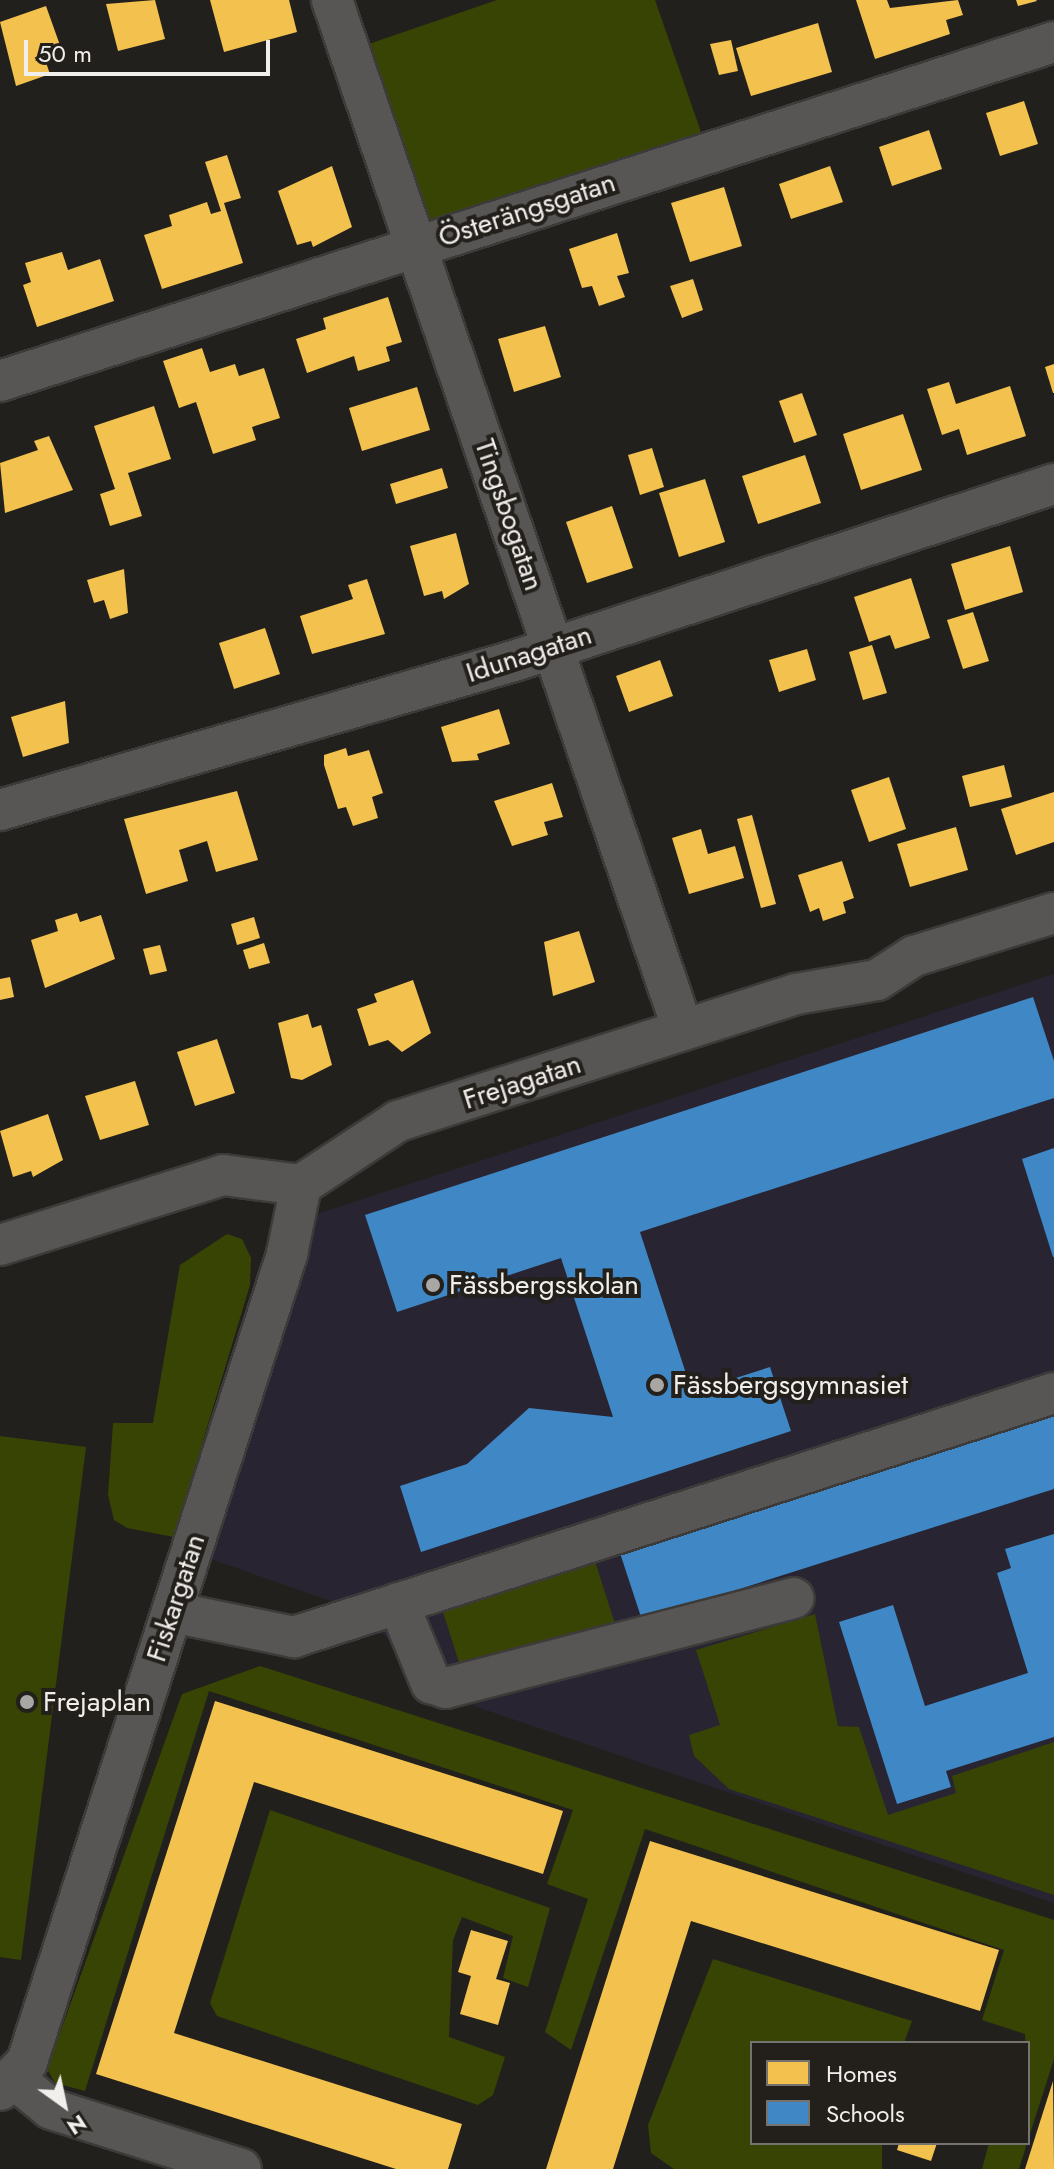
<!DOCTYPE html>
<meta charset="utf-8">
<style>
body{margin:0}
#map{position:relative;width:1054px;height:2169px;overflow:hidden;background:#22201d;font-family:Jost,sans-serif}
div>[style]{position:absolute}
.education>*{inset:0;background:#282432}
.green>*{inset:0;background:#374404}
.homes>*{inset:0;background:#f2c14e}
.schools>*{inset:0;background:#3f88c5}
.roads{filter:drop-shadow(2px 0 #3d3b39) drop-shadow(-2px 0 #3d3b39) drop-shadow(0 2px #3d3b39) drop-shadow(0 -2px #3d3b39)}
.minor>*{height:40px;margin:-20px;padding:0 20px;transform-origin:20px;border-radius:20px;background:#575654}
.dots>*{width:22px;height:22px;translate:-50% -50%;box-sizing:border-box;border:4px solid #23201c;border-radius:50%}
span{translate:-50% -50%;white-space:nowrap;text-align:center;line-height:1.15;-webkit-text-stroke:8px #23201c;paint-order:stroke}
.street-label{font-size:28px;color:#f1efec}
.poi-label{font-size:28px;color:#f1efec}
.left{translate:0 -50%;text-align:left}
.legend{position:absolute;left:750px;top:2041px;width:280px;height:104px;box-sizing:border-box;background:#23201c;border:2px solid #75736f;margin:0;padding:10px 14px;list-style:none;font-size:24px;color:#f1efec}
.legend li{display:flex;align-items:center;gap:16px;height:40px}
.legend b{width:40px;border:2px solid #75736f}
.north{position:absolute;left:24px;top:2065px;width:80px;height:80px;-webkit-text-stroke:6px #23201c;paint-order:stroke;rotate:147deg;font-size:22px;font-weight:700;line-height:32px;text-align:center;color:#f1efec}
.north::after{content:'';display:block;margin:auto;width:28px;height:36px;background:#f1efec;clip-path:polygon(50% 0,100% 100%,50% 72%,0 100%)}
.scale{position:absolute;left:24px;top:40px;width:246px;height:36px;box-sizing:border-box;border:4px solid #f1efec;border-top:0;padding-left:10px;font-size:24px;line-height:28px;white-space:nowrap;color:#f1efec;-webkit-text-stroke:6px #23201c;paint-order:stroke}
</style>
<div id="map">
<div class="education">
<i style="clip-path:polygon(1054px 974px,1054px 1903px,474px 1706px,348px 1607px,202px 1556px,317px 1214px)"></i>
</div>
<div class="green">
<i style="clip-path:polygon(497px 0,655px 0,701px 132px,422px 228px,360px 47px)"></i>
<i style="clip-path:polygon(227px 1234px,242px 1239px,251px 1258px,250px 1285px,174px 1537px,127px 1528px,114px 1520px,108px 1495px,113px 1423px,153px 1423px,180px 1265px)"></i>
<i style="clip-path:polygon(0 1436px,86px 1447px,21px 1960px,0 1957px)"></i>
<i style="clip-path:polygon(594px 1558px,615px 1624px,462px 1672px,441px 1606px)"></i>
<i style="clip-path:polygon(815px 1614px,838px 1726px,859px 1727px,888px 1815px,956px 1793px,952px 1776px,1054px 1742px,1054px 1895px,729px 1789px,694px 1756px,689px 1735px,720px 1725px,696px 1650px)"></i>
<i style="clip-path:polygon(260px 1666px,1054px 1920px,1054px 2059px,1028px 2140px,1025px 2034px,982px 2020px,1004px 1950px,645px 1829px,571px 2050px,545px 2032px,588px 1899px,547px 1884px,573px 1810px,209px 1691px,85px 2091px,55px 2083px,47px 2069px,182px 1694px)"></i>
<i style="clip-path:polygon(270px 1810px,550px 1908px,528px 1987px,503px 1978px,513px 1936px,462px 1917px,453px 1940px,449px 2037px,505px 2057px,493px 2095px,478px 2105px,217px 2016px,210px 2003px)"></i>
<i style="clip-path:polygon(713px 1959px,912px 2021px,904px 2043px,752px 2043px,752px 2143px,882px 2143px,882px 2169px,674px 2169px,651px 2153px,648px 2125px)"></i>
<i style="clip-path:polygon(989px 2143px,1027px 2143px,1019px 2169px,982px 2169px)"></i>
</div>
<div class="homes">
<i style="clip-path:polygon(155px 0,165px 39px,118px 51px,106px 4px)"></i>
<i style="clip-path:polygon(210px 0,289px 0,297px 32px,224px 52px)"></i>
<i style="clip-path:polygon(856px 0,887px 0,890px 8px,958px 0,963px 15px,946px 20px,950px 34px,875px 59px)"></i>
<i style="clip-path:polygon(1016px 0,1036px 0,1037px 1px,1018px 6px)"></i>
<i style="clip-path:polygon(46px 6px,61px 48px,43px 54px,50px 74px,16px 86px,0 22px)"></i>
<i style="clip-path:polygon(818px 23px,832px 72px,751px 96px,736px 48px)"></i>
<i style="clip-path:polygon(731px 40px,738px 71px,719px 75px,710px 44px)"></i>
<i style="clip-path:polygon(1024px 101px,1038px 144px,1000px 156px,986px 113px)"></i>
<i style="clip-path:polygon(929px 130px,942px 169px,892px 186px,879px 147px)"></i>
<i style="clip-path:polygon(227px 155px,241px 198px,224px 203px,243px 263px,162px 289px,144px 235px,172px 226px,169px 215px,207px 202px,211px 214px,221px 211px,205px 162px)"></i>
<i style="clip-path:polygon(332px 166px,352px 227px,313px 247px,311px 241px,297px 245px,278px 191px)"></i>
<i style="clip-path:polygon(830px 166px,843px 202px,791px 219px,779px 184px)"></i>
<i style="clip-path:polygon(724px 187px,742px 246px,690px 262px,671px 203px)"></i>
<i style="clip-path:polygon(617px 233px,629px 273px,617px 276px,625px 297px,599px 306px,592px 286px,582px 288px,569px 249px)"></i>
<i style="clip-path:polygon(62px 252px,68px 270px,100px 259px,114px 301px,37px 327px,23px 285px,31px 282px,25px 263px)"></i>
<i style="clip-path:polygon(693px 279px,703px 310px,682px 318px,670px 286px)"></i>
<i style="clip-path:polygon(388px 297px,402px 342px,386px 347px,390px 361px,358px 371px,354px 356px,307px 373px,296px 339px,326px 329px,323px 318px)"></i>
<i style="clip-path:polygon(545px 326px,561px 377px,514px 392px,498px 339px)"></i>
<i style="clip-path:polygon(202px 348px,210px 372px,235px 364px,239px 376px,264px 368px,280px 418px,252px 427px,256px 440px,213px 454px,196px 402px,179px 408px,163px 361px)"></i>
<i style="clip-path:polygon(1054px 364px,1054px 393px,1053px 393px,1045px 367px)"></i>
<i style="clip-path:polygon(949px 382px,956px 404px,1010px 386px,1026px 436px,967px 455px,959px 429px,942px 435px,927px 389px)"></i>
<i style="clip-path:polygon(417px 387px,430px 430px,362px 451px,349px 408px)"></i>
<i style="clip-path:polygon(802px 393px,817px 435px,794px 443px,779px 401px)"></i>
<i style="clip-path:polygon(154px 406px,171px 459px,128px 473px,142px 516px,110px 526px,100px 494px,115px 489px,94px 426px)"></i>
<i style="clip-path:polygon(903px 414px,922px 470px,861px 490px,843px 434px)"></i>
<i style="clip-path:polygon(49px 436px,73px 490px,5px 513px,0 463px,38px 450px,34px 441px)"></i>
<i style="clip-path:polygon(652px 448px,664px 487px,640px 495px,628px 455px)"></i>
<i style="clip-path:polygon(805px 455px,821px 503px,758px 524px,742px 476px)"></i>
<i style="clip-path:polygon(442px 468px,448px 488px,396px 504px,390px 484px)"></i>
<i style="clip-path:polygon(705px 479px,725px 542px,679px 557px,659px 493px)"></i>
<i style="clip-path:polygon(612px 506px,633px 568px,587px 583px,566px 522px)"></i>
<i style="clip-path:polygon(456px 533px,469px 584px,444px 599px,442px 591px,424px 596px,410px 546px)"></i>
<i style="clip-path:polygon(1010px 546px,1023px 592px,965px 610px,951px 564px)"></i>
<i style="clip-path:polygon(124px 569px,128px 613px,110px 619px,104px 600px,94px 603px,87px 580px)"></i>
<i style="clip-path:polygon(911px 578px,930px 638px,895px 649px,890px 635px,869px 642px,854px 597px)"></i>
<i style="clip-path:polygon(367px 579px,385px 634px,312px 654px,300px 616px,353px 599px,348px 585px)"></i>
<i style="clip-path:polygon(973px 612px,989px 661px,963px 669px,947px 620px)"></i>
<i style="clip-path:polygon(265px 628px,280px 674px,234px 689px,219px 643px)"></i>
<i style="clip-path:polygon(872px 645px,887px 693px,863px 700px,849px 652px)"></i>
<i style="clip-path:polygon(807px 649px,816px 680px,779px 692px,769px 660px)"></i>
<i style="clip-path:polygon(660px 660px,673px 696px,629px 712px,616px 676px)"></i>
<i style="clip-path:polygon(65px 701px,69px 743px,23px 757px,11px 717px)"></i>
<i style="clip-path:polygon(499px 709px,510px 744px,477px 754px,479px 760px,452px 762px,441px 727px)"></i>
<i style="clip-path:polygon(346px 748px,348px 756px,369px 750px,383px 793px,372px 797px,378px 818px,353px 826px,346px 807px,338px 809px,324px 765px,324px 755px)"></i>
<i style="clip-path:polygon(1004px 765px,1012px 797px,970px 807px,962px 776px)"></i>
<i style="clip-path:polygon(889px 777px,906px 829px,869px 842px,851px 790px)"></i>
<i style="clip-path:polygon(552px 783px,563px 817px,544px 822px,548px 835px,512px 846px,494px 801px)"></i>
<i style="clip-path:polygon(237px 791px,258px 860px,216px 872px,207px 841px,179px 850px,188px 881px,146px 894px,124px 819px)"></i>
<i style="clip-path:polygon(1054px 792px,1054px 842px,1016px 855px,1001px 809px)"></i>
<i style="clip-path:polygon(752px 815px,776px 904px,761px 908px,737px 819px)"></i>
<i style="clip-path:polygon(956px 827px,968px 870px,910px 887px,897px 844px)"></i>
<i style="clip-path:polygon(701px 829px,708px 854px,735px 846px,744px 878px,689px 894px,672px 838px)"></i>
<i style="clip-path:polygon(842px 861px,854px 898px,843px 902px,846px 913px,823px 921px,819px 908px,810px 912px,798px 875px)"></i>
<i style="clip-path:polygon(77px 913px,80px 922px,101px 915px,115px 959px,45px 988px,31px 940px,58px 931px,55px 920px)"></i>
<i style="clip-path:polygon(254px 917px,260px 938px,237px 945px,231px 924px)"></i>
<i style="clip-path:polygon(579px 931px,595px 982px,553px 996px,544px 942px)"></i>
<i style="clip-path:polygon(264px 943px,270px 963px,249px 969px,243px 950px)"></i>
<i style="clip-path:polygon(160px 945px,167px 971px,150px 975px,143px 949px)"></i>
<i style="clip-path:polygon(10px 977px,14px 997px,0 1000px,0 979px)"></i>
<i style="clip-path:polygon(413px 980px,431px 1033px,402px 1052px,388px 1040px,369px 1046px,357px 1009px,377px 1002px,374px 994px)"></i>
<i style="clip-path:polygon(308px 1014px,312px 1028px,321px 1025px,332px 1065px,302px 1080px,291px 1078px,278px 1023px)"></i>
<i style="clip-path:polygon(217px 1039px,235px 1093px,195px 1106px,177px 1052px)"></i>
<i style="clip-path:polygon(135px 1081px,149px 1125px,100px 1140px,85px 1096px)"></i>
<i style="clip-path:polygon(48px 1114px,63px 1160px,33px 1177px,31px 1171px,13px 1177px,0 1131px)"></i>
<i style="clip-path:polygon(215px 1701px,563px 1811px,543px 1874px,254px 1782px,174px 2033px,462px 2124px,448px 2169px,396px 2169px,96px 2074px)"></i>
<i style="clip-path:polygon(650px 1841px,999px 1950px,980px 2011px,691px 1921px,613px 2169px,546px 2169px)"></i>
<i style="clip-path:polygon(471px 1930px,508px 1941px,496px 1979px,510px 1983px,498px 2025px,460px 2014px,471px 1976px,458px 1972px)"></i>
<i style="clip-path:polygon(1053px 2081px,1054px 2169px,1025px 2169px)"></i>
<i style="clip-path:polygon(899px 2143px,937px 2143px,931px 2161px,897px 2150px)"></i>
</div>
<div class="schools">
<i style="clip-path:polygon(1033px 997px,1054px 1061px,1054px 1098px,640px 1232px,692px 1392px,770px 1367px,791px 1431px,421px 1552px,400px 1486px,467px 1464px,529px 1408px,613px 1417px,561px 1258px,397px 1312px,365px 1215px)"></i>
<i style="clip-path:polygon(1054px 1148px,1054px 1257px,1053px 1257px,1022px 1159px)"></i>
<i style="clip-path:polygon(1054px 1416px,1054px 1489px,642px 1620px,620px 1553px)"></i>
<i style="clip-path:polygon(1054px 1534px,1054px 1737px,946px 1771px,951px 1787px,897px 1804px,839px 1622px,893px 1605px,925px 1706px,1028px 1673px,997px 1573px,1011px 1568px,1005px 1549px)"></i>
</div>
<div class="roads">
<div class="minor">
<i style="left:332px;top:0;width:1088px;rotate:71.18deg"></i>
<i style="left:0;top:381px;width:1107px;rotate:-17.83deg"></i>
<i style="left:0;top:810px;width:538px;rotate:-16.18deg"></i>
<i style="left:517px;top:660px;width:565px;rotate:-18.15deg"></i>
<i style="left:0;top:1245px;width:234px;rotate:-17.4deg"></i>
<i style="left:223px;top:1175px;width:79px;rotate:7.3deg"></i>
<i style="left:301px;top:1185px;width:116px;rotate:-33.4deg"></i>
<i style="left:398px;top:1121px;width:418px;rotate:-17.7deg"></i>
<i style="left:796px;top:994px;width:82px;rotate:-9.8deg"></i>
<i style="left:877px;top:980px;width:44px;rotate:-33deg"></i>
<i style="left:914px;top:956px;width:146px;rotate:-17.1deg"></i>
<i style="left:398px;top:1603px;width:87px;rotate:67.6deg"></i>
<i style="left:431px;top:1683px;width:16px;rotate:18deg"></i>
<i style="left:446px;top:1688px;width:359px;rotate:-14.5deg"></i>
<i style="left:172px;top:1612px;width:125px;rotate:11.6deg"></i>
<i style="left:294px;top:1637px;width:798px;rotate:-17.8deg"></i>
<i style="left:16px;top:2080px;width:45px;rotate:39.6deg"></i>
<i style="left:51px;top:2109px;width:199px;rotate:17.5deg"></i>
<i style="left:0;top:2090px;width:39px;rotate:-46deg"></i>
<i style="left:27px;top:2062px;width:849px;rotate:-72.16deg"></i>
<i style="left:287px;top:1254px;width:70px;rotate:-78.5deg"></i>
</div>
</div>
<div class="dots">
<i style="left:433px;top:1285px;background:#a9a7a4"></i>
<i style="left:657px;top:1385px;background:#a9a7a4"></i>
<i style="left:27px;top:1702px;background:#a9a7a4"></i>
</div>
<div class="street-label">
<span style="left:527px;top:210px;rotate:-18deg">Österängsgatan</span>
<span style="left:509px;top:515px;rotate:71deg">Tingsbogatan</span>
<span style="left:529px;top:654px;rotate:-18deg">Idunagatan</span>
<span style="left:522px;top:1082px;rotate:-18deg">Frejagatan</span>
<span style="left:176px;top:1598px;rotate:-72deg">Fiskargatan</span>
</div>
<div class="poi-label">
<span class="left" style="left:449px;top:1285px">Fässbergsskolan</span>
<span class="left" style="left:673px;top:1385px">Fässbergsgymnasiet</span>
<span class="left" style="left:43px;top:1702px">Frejaplan</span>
</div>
<ul class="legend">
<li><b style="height:22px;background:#f2c14e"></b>Homes</li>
<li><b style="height:22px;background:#3f88c5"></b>Schools</li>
</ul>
<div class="north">N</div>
<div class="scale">50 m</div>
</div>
